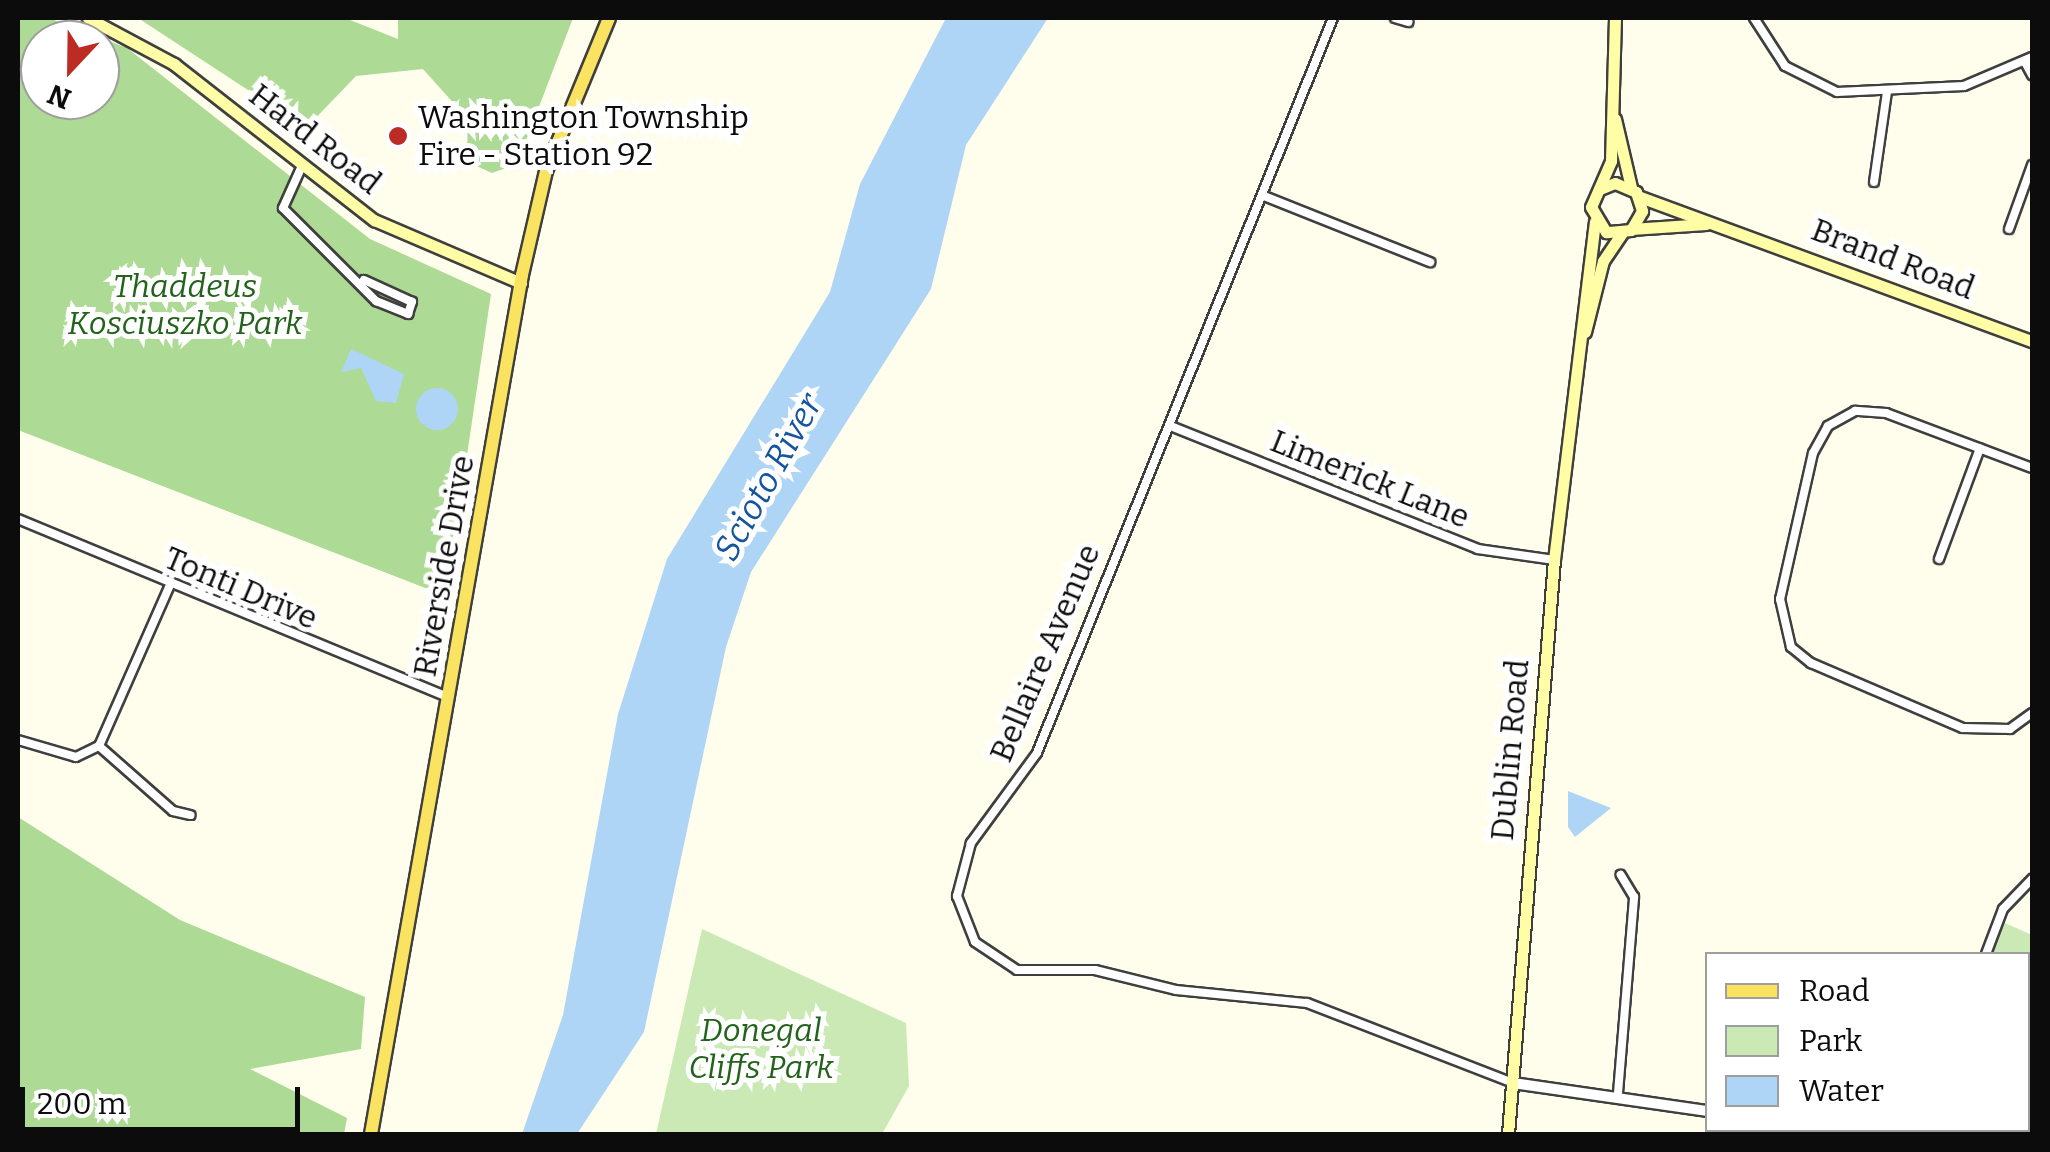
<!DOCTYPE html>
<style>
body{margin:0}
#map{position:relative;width:2050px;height:1152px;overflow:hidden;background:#fffdeb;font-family:Bitter,serif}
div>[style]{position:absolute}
.green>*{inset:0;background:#cbe9b5}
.forest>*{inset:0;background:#adda94}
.water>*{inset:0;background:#afd5f6}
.round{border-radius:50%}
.roads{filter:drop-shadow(2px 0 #3f3f3f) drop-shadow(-2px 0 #3f3f3f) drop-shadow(0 2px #3f3f3f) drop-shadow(0 -2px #3f3f3f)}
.minor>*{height:8px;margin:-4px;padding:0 4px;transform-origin:4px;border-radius:4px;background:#fff}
.tertiary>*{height:10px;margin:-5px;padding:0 5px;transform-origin:5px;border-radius:5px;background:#fff}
.secondary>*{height:11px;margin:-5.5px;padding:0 5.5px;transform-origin:5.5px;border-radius:5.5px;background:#fffea6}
.primary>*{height:12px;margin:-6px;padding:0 6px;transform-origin:6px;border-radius:6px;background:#f9e360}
.dots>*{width:28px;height:28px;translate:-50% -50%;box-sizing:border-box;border:5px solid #fff;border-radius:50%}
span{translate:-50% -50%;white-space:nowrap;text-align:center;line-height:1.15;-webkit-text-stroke:10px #fff;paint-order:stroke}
.poi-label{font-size:32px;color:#0c0c0c}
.left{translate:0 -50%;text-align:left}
.street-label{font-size:32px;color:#0c0c0c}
.park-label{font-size:32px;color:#24631c;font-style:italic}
.water-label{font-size:35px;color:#15559e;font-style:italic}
.frame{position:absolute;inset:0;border:20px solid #0c0c0c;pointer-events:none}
.legend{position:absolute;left:1705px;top:952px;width:325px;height:180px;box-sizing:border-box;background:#fff;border:2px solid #9e9e9e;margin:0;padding:12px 18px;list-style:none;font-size:30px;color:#0c0c0c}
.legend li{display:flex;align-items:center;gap:20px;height:50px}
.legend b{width:50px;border:2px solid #9e9e9e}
.north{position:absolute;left:20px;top:20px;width:100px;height:100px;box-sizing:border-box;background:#fff;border:2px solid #9e9e9e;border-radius:50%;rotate:202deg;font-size:28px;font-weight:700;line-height:40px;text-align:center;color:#0c0c0c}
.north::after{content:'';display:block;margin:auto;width:35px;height:45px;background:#bc2b24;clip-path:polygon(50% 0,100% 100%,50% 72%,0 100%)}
.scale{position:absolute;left:20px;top:1087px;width:280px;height:45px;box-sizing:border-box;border:5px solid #0c0c0c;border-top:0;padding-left:12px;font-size:30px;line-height:35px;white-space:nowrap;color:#0c0c0c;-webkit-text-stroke:8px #fff;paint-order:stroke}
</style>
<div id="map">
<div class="green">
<i style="clip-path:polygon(1998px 920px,2032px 935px,2032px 995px,2028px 954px,1988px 954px)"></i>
<i style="clip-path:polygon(702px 929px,906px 1023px,909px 1086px,882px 1134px,656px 1134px)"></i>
</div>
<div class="forest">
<i style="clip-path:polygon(evenodd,18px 18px,49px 18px,127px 48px,370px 239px,491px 294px,446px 596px,18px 430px,18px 18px,40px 40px,100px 40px,100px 100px,40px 100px,40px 40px)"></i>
<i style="clip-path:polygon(138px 18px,345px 18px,398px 39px,398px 18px,573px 18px,517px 164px,492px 173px,468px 162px,466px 117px,423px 69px,356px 76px,306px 128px)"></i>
<i style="clip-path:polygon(18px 817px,180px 920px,365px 997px,361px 1049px,250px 1069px,347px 1118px,344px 1134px,18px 1134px)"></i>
</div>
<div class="water">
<i style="clip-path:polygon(946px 18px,1048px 18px,966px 145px,931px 289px,751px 572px,726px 647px,644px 1032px,577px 1134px,522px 1134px,563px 1015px,618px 714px,667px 559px,830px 292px,860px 184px)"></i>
<i style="clip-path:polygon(351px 349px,404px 374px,396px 403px,376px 401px,361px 368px,341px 372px)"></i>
<i class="round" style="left:416px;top:388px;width:42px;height:42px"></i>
<i style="clip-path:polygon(1568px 791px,1611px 808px,1575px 837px,1568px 827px)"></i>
</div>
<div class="roads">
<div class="minor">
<i style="left:1333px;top:18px;width:792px;rotate:111.94deg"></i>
<i style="left:1037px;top:753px;width:112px;rotate:126.3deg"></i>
<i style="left:971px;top:843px;width:55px;rotate:104.8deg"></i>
<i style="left:957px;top:896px;width:49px;rotate:68.6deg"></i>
<i style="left:975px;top:942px;width:50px;rotate:33.7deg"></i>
<i style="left:1017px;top:970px;width:78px"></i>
<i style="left:1095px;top:970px;width:83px;rotate:13.9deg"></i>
<i style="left:1176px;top:990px;width:132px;rotate:5.7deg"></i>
<i style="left:1307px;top:1003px;width:221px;rotate:21.2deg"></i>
<i style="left:1395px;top:18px;width:14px;rotate:17deg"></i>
<i style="left:1754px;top:18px;width:57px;rotate:57.1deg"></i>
<i style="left:1785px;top:66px;width:58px;rotate:26.6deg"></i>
<i style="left:1837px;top:92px;width:127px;rotate:-2.7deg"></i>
<i style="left:1964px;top:86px;width:74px;rotate:-23.1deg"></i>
<i style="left:2025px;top:62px;width:15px;rotate:62deg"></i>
<i style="left:301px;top:168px;width:44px;rotate:114.2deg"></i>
<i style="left:283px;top:208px;width:132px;rotate:45deg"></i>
<i style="left:376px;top:301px;width:35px;rotate:22deg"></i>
<i style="left:408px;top:314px;width:13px;rotate:-72deg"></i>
<i style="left:412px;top:302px;width:53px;rotate:-155.4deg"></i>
<i style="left:1874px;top:182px;width:91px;rotate:-81.8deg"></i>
<i style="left:1264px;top:196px;width:179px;rotate:21.7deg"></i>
<i style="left:2009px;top:229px;width:68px;rotate:-70.2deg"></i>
<i style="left:1173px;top:427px;width:328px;rotate:21.8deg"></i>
<i style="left:1478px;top:549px;width:77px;rotate:8.2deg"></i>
<i style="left:2032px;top:468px;width:156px;rotate:-159.4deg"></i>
<i style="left:1886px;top:413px;width:31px;rotate:-176deg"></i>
<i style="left:1855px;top:411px;width:31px;rotate:151deg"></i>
<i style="left:1828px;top:426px;width:31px;rotate:119deg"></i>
<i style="left:1813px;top:453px;width:150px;rotate:102.7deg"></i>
<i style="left:1780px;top:599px;width:49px;rotate:77.1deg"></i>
<i style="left:1791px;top:647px;width:26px;rotate:39deg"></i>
<i style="left:1811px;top:663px;width:165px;rotate:23.2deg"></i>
<i style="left:1963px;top:728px;width:47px;rotate:1.2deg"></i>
<i style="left:2010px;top:729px;width:27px;rotate:-36deg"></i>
<i style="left:18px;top:519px;width:465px;rotate:22.5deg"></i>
<i style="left:1939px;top:559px;width:118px;rotate:-69.7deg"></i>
<i style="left:18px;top:740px;width:60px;rotate:16.3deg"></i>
<i style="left:76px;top:757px;width:25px;rotate:-26deg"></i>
<i style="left:99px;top:746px;width:176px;rotate:-66.2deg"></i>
<i style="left:99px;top:746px;width:98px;rotate:41.3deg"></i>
<i style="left:173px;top:811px;width:18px;rotate:13deg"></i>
<i style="left:1986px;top:954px;width:48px;rotate:-69.3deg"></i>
<i style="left:2003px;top:909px;width:42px;rotate:-46deg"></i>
<i style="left:1618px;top:1093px;width:197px;rotate:-85.3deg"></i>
<i style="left:1634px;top:897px;width:26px;rotate:-121deg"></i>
<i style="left:2028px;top:1125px;width:9px;rotate:90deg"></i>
<i style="left:1887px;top:1134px;width:5px;rotate:-53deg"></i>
</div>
<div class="tertiary">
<i style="left:1513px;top:1083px;width:197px;rotate:8.2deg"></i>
<i style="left:1773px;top:1130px;width:13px;rotate:18deg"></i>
</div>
<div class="secondary">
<i style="left:88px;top:18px;width:98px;rotate:28.1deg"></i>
<i style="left:174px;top:64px;width:254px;rotate:38deg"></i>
<i style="left:374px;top:220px;width:160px;rotate:23.2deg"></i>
<i style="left:1615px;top:119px;width:70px;rotate:76.8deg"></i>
<i style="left:1600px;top:189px;width:16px;rotate:-22deg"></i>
<i style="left:1615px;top:183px;width:23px;rotate:23deg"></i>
<i style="left:1636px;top:192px;width:20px;rotate:72deg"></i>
<i style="left:1642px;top:211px;width:22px;rotate:120deg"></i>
<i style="left:1631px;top:230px;width:25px;rotate:175deg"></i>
<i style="left:1606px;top:232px;width:29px;rotate:-121deg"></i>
<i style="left:1591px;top:207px;width:50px;rotate:-66.5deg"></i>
<i style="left:1611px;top:161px;width:143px;rotate:-88.4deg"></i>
<i style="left:1640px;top:197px;width:418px;rotate:20.2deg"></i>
<i style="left:1631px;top:229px;width:75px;rotate:-3.8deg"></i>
<i style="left:1585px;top:332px;width:73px;rotate:-75.8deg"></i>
<i style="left:1603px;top:261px;width:34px;rotate:-56deg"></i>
<i style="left:1508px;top:1134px;width:576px;rotate:-85.42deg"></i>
<i style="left:1554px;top:560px;width:341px;rotate:-83.1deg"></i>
</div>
<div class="primary">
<i style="left:371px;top:1134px;width:872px;rotate:-80.03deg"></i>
<i style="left:522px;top:275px;width:107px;rotate:-77deg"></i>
<i style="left:546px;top:171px;width:165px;rotate:-67.6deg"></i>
</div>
</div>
<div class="dots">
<i style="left:398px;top:136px;background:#bc2b24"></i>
</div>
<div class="poi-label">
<span class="left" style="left:418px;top:136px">Washington Township<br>Fire - Station 92</span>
</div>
<div class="street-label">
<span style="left:315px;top:139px;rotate:38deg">Hard Road</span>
<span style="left:1893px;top:259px;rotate:21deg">Brand Road</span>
<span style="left:1370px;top:479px;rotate:22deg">Limerick Lane</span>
<span style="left:444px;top:566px;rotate:-80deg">Riverside Drive</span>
<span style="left:241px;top:588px;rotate:23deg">Tonti Drive</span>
<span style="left:1045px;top:653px;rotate:-67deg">Bellaire Avenue</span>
<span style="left:1510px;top:750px;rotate:-85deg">Dublin Road</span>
</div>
<div class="park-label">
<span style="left:185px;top:305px">Thaddeus<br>Kosciuszko Park</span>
<span style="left:761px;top:1049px">Donegal<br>Cliffs Park</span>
</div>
<div class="water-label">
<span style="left:768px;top:477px;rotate:-61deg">Scioto River</span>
</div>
<div class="frame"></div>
<ul class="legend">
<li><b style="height:12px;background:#f9e360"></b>Road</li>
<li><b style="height:28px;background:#cbe9b5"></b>Park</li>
<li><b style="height:28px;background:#afd5f6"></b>Water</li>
</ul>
<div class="north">N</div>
<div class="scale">200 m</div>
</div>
